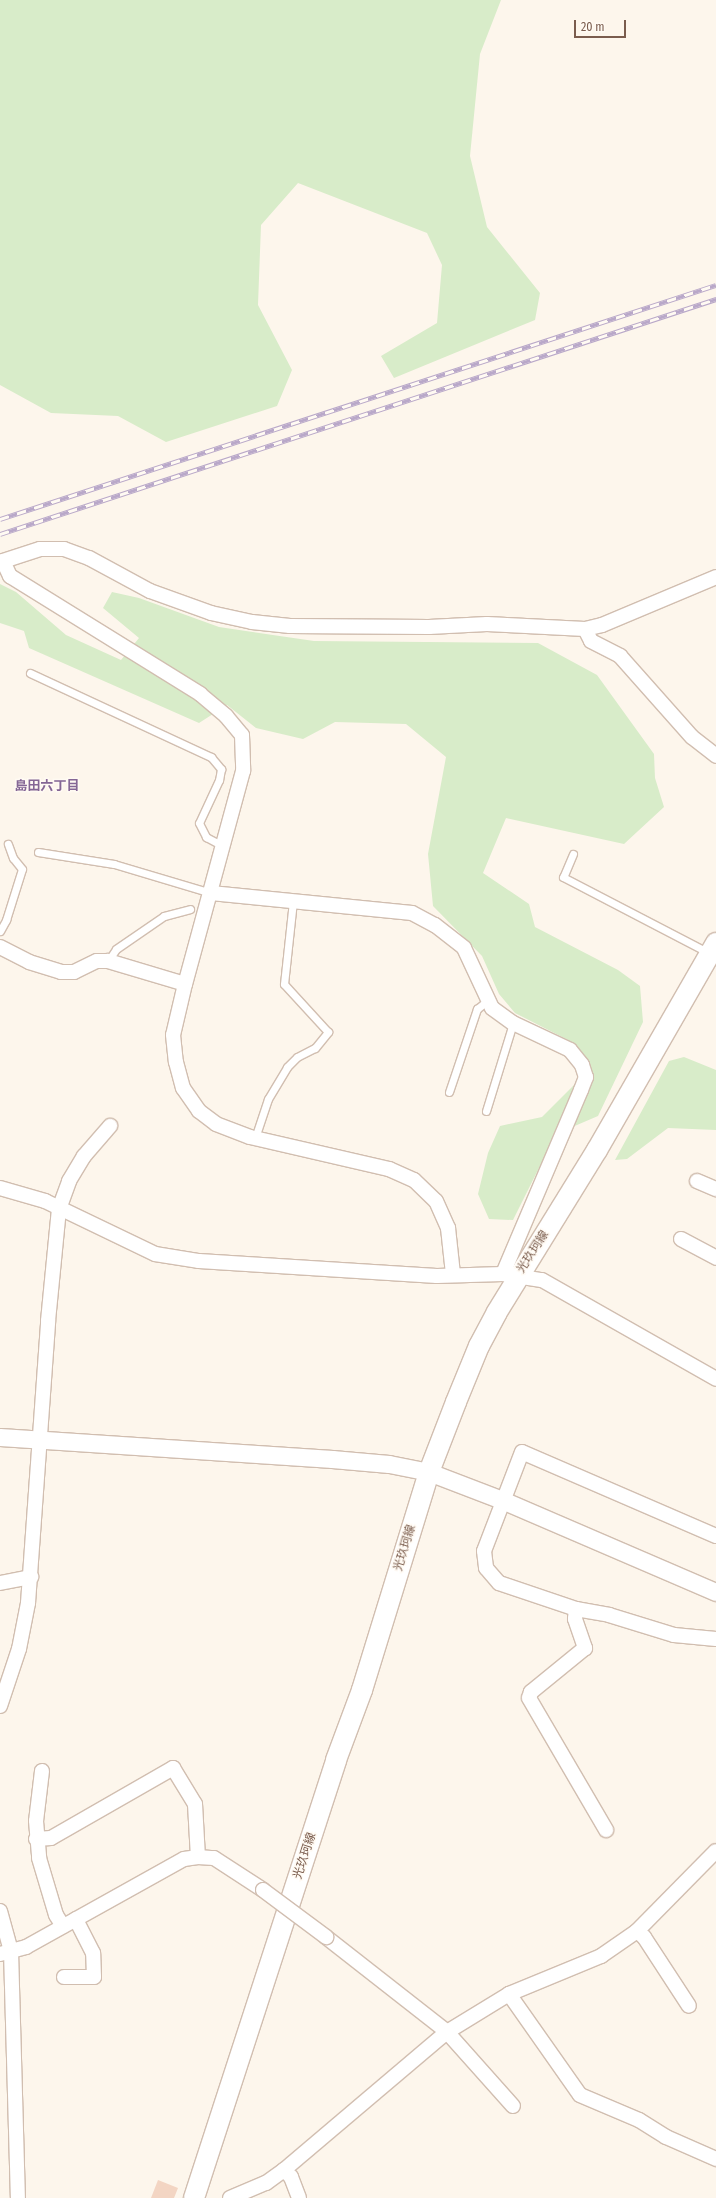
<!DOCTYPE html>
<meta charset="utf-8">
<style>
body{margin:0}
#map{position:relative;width:716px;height:2198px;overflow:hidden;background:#fdf6ec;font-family:"Fira Sans Condensed","Noto Sans JP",sans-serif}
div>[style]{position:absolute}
.green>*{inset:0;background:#d8ecc9}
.building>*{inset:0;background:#f3d5c3}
.roads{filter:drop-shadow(1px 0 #d1beb0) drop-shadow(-1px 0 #d1beb0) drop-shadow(0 1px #d1beb0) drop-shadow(0 -1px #d1beb0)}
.service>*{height:7px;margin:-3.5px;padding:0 3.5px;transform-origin:3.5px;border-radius:3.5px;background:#fff}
.minor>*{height:14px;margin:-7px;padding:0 7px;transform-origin:7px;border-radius:7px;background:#fff}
.tertiary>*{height:17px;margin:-8.5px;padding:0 8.5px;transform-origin:8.5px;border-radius:8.5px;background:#fff}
.secondary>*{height:20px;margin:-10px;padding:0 10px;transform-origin:10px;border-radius:10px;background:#fff}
.rail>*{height:4.5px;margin-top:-2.25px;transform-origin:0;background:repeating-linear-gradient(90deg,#fffaf3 0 9px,#b9a8c9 0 18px);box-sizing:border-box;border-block:1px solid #b9a8c9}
.bridges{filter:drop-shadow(1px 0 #d1beb0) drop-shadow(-1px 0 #d1beb0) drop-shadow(0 1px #d1beb0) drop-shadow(0 -1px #d1beb0)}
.minor-bridge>*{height:14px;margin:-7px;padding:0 7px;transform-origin:7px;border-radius:7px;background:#fff}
span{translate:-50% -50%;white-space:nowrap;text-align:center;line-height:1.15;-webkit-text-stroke:3px #fffaf3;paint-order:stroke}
.street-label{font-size:12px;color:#7a5c4d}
.neighbourhood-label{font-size:13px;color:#846695;font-weight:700}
.scale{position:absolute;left:574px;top:20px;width:52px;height:18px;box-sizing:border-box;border:2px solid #7a5c4d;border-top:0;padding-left:5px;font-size:12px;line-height:14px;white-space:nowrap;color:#7a5c4d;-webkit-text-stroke:3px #fffaf3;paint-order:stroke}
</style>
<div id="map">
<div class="green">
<i style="clip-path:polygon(0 0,501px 0,480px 54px,470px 156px,487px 227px,540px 293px,535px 320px,394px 378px,381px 356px,437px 323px,442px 265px,427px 233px,298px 183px,261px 225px,258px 305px,292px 370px,277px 406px,166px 442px,118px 416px,51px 413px,0 385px)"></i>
<i style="clip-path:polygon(0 584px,16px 592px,66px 635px,121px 660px,139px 638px,103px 608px,112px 592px,139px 598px,219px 627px,314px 641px,538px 643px,597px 675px,654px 754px,655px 778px,664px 807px,624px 844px,506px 818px,483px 873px,529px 904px,535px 927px,618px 970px,640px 986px,643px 1022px,598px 1116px,556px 1134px,513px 1220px,489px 1219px,478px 1194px,488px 1153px,500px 1126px,542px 1117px,576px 1083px,586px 1058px,568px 1040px,515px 1013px,499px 994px,482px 956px,433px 906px,428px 854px,446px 757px,406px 724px,335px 722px,303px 739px,256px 728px,227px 705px,199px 723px,29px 648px,24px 631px,0 623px)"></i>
<i style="clip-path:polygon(684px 1057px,716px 1070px,716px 1130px,668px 1128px,627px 1159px,615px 1160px,669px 1061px)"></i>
</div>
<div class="building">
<i style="clip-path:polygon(158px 2180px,178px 2188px,174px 2198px,151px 2198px)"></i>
</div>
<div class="roads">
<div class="service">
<i style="left:30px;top:673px;width:200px;rotate:24.9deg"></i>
<i style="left:211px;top:757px;width:16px;rotate:50deg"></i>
<i style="left:221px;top:769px;width:11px;rotate:100deg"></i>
<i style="left:219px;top:780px;width:47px;rotate:114.9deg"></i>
<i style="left:199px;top:823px;width:16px;rotate:63deg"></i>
<i style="left:206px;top:837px;width:19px;rotate:28deg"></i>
<i style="left:38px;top:852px;width:77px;rotate:9deg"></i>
<i style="left:114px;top:864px;width:101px;rotate:16.6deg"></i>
<i style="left:573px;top:854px;width:25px;rotate:113deg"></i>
<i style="left:563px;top:877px;width:165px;rotate:27.5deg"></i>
<i style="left:0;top:931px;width:13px;rotate:-61deg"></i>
<i style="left:6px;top:920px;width:53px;rotate:-72.6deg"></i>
<i style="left:22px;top:869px;width:14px;rotate:-129deg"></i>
<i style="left:13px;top:858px;width:15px;rotate:-110deg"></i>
<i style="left:108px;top:961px;width:14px;rotate:-56deg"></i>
<i style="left:116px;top:949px;width:58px;rotate:-34.5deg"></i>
<i style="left:164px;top:916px;width:27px;rotate:-15deg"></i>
<i style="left:449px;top:1092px;width:88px;rotate:-71.4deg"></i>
<i style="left:477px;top:1009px;width:14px;rotate:-39deg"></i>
<i style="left:486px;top:1111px;width:92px;rotate:-72.9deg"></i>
<i style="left:255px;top:1138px;width:41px;rotate:-71.6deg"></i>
<i style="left:268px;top:1099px;width:37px;rotate:-59deg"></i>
<i style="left:287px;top:1067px;width:14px;rotate:-45deg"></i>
<i style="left:297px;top:1057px;width:20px;rotate:-27deg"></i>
<i style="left:315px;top:1048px;width:21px;rotate:-51deg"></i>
<i style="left:328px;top:1032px;width:65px;rotate:-132.5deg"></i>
<i style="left:284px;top:984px;width:83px;rotate:-83.8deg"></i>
</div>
<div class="minor">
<i style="left:3px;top:561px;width:17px;rotate:65deg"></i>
<i style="left:10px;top:576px;width:224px;rotate:31.8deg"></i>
<i style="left:200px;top:694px;width:34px;rotate:40deg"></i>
<i style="left:226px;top:716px;width:25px;rotate:50deg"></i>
<i style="left:242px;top:735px;width:36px;rotate:88deg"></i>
<i style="left:243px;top:771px;width:221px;rotate:105.2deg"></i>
<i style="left:185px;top:984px;width:52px;rotate:103.2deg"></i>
<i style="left:173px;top:1035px;width:27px;rotate:84deg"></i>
<i style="left:176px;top:1062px;width:27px;rotate:75deg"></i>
<i style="left:183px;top:1088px;width:28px;rotate:55deg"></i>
<i style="left:199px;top:1111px;width:21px;rotate:37deg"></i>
<i style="left:216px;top:1124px;width:36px;rotate:21deg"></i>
<i style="left:250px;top:1137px;width:143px;rotate:13deg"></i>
<i style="left:389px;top:1169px;width:27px;rotate:24deg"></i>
<i style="left:414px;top:1180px;width:30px;rotate:44deg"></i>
<i style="left:436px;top:1201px;width:30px;rotate:66deg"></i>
<i style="left:448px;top:1228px;width:46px;rotate:83.8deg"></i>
<i style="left:0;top:562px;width:42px;rotate:-18deg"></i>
<i style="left:40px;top:549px;width:24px"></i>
<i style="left:64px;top:549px;width:27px;rotate:20deg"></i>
<i style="left:89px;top:558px;width:69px;rotate:28.4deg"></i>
<i style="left:150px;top:591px;width:65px;rotate:19.8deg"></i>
<i style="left:211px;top:613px;width:42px;rotate:12.4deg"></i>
<i style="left:252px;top:622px;width:38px;rotate:6deg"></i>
<i style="left:290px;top:626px;width:139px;rotate:0.4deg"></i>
<i style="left:429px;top:627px;width:58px;rotate:-3deg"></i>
<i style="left:487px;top:624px;width:98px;rotate:2.9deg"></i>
<i style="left:585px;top:629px;width:17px;rotate:-13deg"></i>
<i style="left:602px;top:625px;width:124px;rotate:-22.8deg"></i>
<i style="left:585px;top:629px;width:13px;rotate:63deg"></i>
<i style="left:591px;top:641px;width:33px;rotate:27deg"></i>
<i style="left:620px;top:656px;width:108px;rotate:48.4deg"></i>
<i style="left:692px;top:737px;width:31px;rotate:38deg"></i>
<i style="left:211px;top:893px;width:202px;rotate:5.7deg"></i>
<i style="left:412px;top:913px;width:26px;rotate:28deg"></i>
<i style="left:435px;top:925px;width:37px;rotate:38deg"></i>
<i style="left:464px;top:948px;width:66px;rotate:65deg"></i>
<i style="left:492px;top:1008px;width:26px;rotate:36deg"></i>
<i style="left:513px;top:1023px;width:63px;rotate:25.3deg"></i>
<i style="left:570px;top:1050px;width:19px;rotate:51deg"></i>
<i style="left:582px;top:1065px;width:13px;rotate:72deg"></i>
<i style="left:586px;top:1077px;width:14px;rotate:111deg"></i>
<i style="left:581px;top:1090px;width:200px;rotate:113deg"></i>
<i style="left:0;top:947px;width:33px;rotate:27deg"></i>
<i style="left:29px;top:962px;width:34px;rotate:17deg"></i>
<i style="left:61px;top:972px;width:13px"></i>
<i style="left:74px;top:972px;width:25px;rotate:-26deg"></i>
<i style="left:97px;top:961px;width:11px"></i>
<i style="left:108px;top:961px;width:80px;rotate:16.6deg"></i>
<i style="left:697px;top:1181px;width:21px;rotate:23deg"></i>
<i style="left:0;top:1188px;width:47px;rotate:16.1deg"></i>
<i style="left:45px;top:1201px;width:122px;rotate:25.7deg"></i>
<i style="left:155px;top:1254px;width:45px;rotate:9deg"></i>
<i style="left:199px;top:1261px;width:238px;rotate:3.6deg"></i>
<i style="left:437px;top:1276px;width:66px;rotate:-1.7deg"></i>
<i style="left:503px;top:1274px;width:39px;rotate:9deg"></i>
<i style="left:542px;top:1280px;width:200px;rotate:29.6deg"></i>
<i style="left:681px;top:1239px;width:40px;rotate:28deg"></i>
<i style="left:716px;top:1536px;width:211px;rotate:-156.6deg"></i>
<i style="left:522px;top:1452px;width:106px;rotate:111deg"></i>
<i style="left:484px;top:1551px;width:17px;rotate:83deg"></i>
<i style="left:486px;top:1568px;width:20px;rotate:49deg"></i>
<i style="left:499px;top:1583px;width:81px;rotate:18.7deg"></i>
<i style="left:576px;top:1609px;width:34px;rotate:10deg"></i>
<i style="left:609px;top:1615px;width:68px;rotate:17.1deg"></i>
<i style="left:674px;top:1635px;width:42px;rotate:5.4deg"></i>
<i style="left:0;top:1583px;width:32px;rotate:-11deg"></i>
<i style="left:576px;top:1609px;width:10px;rotate:96deg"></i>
<i style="left:575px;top:1619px;width:31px;rotate:71deg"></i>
<i style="left:585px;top:1648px;width:70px;rotate:140.8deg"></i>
<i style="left:531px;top:1692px;width:6px;rotate:108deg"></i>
<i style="left:529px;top:1698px;width:153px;rotate:59.7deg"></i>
<i style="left:0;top:1706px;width:60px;rotate:-71.6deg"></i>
<i style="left:19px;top:1649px;width:47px;rotate:-78.9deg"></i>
<i style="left:28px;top:1603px;width:283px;rotate:-85.9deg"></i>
<i style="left:48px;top:1321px;width:113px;rotate:-84.4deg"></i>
<i style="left:59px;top:1209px;width:30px;rotate:-70deg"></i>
<i style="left:69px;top:1181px;width:29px;rotate:-59deg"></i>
<i style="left:84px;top:1156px;width:40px;rotate:-49deg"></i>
<i style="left:42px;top:1771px;width:50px;rotate:96.8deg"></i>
<i style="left:36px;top:1821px;width:37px;rotate:85deg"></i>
<i style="left:39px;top:1858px;width:59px;rotate:73.4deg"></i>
<i style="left:56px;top:1915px;width:13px;rotate:58deg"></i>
<i style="left:36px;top:1839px;width:15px;rotate:-4deg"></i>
<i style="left:51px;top:1838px;width:141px;rotate:-29.8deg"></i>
<i style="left:173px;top:1768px;width:42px;rotate:58.6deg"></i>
<i style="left:195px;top:1804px;width:53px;rotate:86.8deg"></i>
<i style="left:0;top:1911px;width:41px;rotate:74.6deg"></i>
<i style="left:11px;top:1951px;width:247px;rotate:88.4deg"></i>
<i style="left:637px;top:1931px;width:9px;rotate:41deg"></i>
<i style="left:644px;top:1937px;width:82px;rotate:56.9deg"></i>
<i style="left:326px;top:1937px;width:154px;rotate:38.1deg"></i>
<i style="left:447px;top:2032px;width:99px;rotate:48.3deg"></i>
<i style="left:0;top:1954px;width:27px;rotate:-15deg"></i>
<i style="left:26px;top:1947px;width:181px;rotate:-29.1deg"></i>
<i style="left:184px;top:1859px;width:14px;rotate:-8deg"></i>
<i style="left:198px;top:1857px;width:16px;rotate:4deg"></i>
<i style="left:214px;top:1858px;width:59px;rotate:33.1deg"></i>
<i style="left:64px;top:1977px;width:30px"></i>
<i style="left:94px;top:1977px;width:24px;rotate:-92deg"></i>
<i style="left:93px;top:1953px;width:38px;rotate:-117deg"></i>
<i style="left:509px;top:1994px;width:123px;rotate:54.9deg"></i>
<i style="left:580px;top:2095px;width:64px;rotate:23deg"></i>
<i style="left:639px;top:2120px;width:32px;rotate:32deg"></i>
<i style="left:666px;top:2137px;width:55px;rotate:23.7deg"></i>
<i style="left:284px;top:2170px;width:10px;rotate:45deg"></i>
<i style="left:291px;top:2177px;width:22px;rotate:69deg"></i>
<i style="left:230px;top:2198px;width:39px;rotate:-23deg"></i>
<i style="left:266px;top:2183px;width:22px;rotate:-36deg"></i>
<i style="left:284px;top:2170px;width:214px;rotate:-40.3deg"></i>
<i style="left:447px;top:2032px;width:73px;rotate:-31.5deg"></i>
<i style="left:509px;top:1994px;width:100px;rotate:-22.4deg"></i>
<i style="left:601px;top:1956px;width:44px;rotate:-34.8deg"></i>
<i style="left:637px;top:1931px;width:112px;rotate:-45.4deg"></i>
</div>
<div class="tertiary">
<i style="left:0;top:1437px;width:333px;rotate:3.8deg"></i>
<i style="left:332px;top:1459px;width:57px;rotate:5deg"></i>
<i style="left:389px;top:1464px;width:41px;rotate:11.3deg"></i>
<i style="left:429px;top:1472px;width:78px;rotate:21deg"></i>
<i style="left:502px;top:1500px;width:233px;rotate:23.3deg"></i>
</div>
<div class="secondary">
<i style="left:194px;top:2198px;width:460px;rotate:-72deg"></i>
<i style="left:336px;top:1760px;width:75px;rotate:-69.6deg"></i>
<i style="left:362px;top:1690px;width:228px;rotate:-72.9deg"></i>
<i style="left:429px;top:1472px;width:75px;rotate:-68.9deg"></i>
<i style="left:456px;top:1402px;width:61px;rotate:-67.7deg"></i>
<i style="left:479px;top:1346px;width:38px;rotate:-62deg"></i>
<i style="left:497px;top:1312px;width:190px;rotate:-58.3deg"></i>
<i style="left:597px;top:1150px;width:239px;rotate:-60.1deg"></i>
</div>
</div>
<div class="rail">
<i style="left:0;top:519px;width:753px;rotate:-18.1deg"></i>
<i style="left:0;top:534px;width:754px;rotate:-18.17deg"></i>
</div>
<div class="bridges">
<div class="minor-bridge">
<i style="left:263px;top:1890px;width:79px;rotate:36.7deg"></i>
</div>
</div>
<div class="street-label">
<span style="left:533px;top:1252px;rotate:-57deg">光玖珂線</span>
<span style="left:405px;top:1548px;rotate:-73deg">光玖珂線</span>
<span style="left:305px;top:1856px;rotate:-72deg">光玖珂線</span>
</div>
<div class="neighbourhood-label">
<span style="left:47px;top:786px">島田六丁目</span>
</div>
<div class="scale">20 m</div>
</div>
